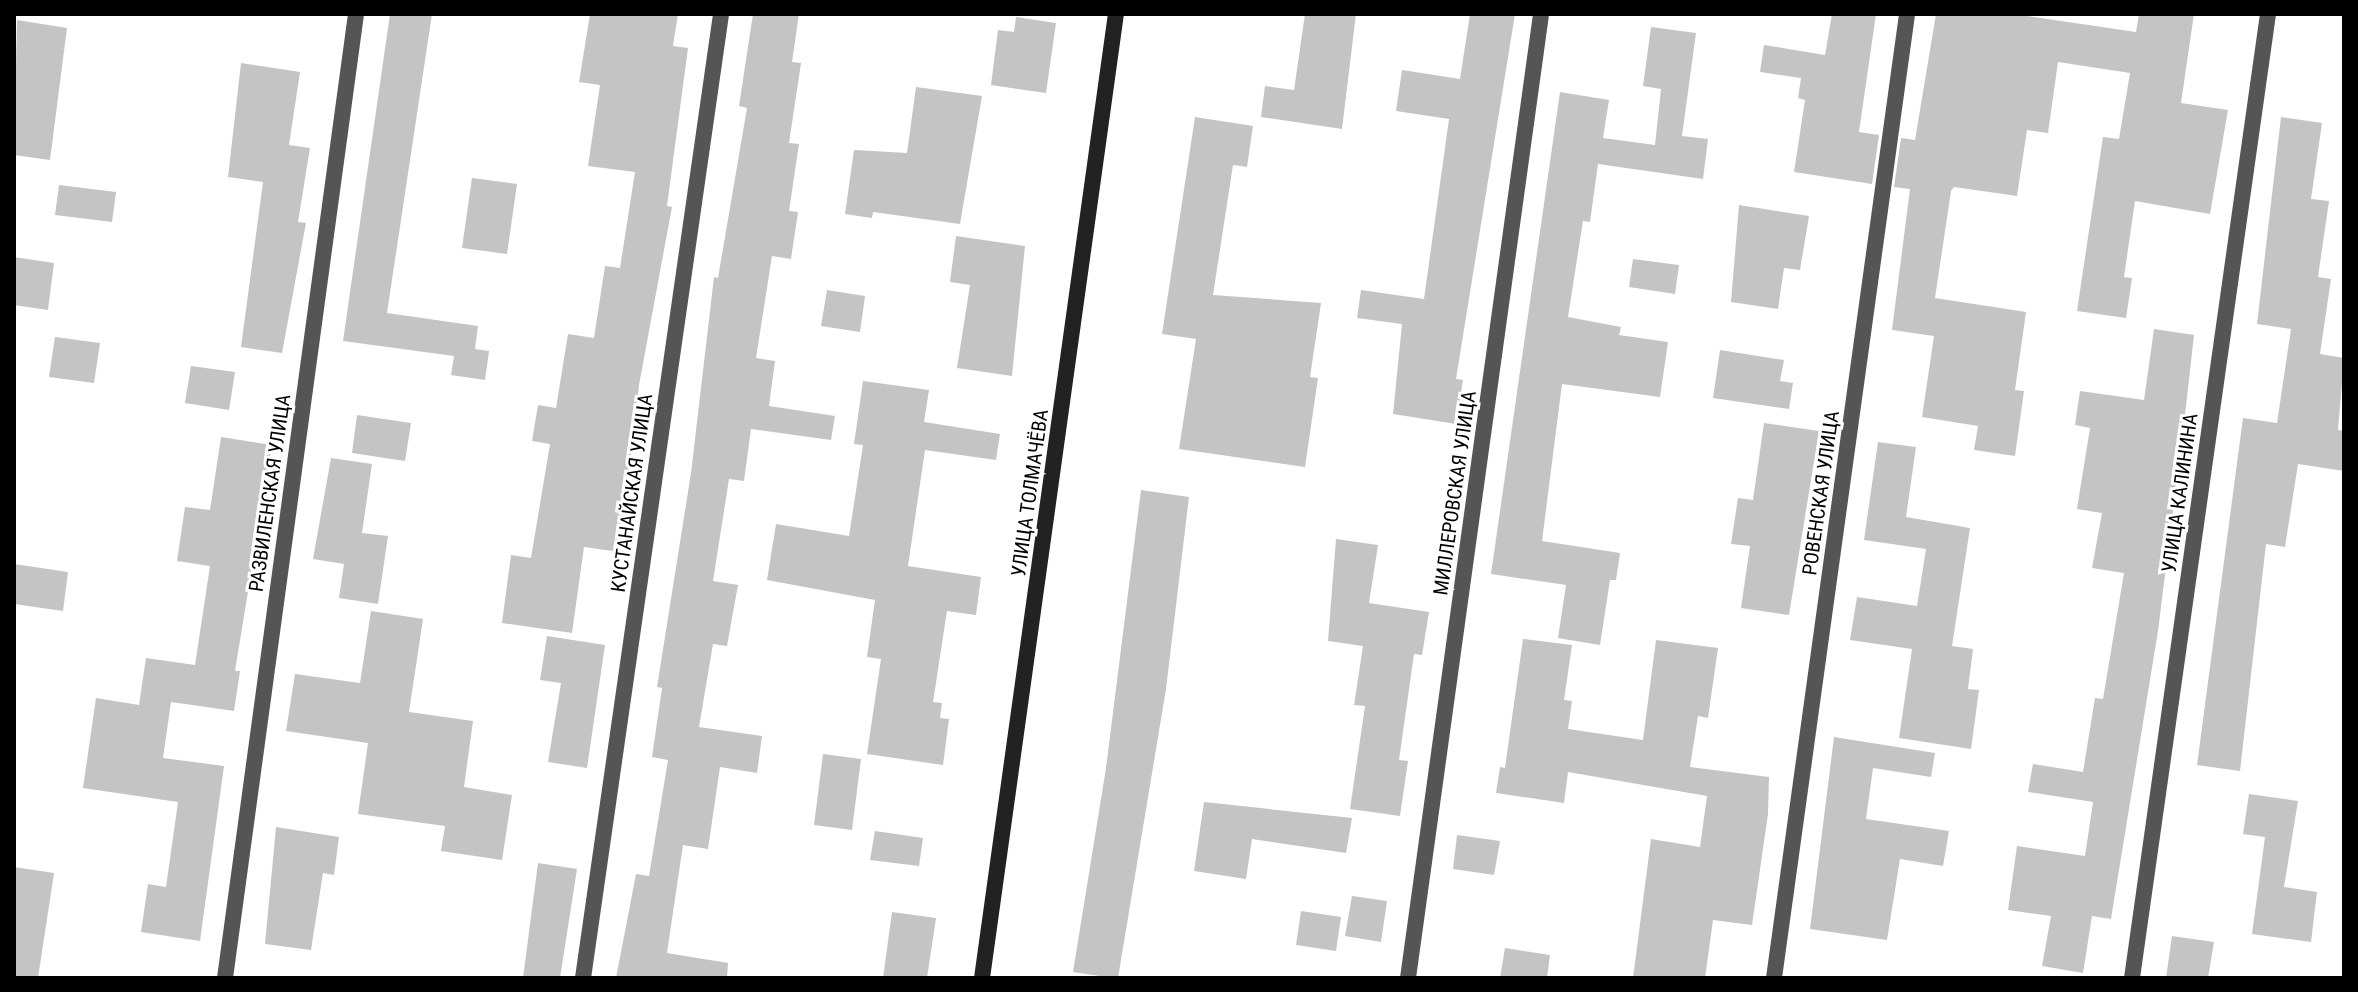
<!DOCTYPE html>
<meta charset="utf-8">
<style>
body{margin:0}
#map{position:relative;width:2358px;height:992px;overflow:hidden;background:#fff;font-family:"Roboto Condensed",sans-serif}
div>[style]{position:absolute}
.building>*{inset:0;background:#c4c4c4}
.street>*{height:16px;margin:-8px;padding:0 8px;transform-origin:8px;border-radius:8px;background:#555}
.secondary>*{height:16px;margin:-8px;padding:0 8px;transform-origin:8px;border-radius:8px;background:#222}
span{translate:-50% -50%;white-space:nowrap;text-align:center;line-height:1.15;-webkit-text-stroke:6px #fff;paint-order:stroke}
.street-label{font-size:20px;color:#000}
.frame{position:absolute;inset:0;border:16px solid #000;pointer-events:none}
</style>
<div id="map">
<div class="building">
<i style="clip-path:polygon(390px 14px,432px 14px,387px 313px,478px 326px,475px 349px,489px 351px,485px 380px,451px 375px,454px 356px,343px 341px)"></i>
<i style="clip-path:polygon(590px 14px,678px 14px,673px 46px,688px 48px,667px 206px,672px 207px,639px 385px,620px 552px,584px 547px,572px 633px,502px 623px,511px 555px,531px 558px,550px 444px,532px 441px,538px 405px,556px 408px,568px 334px,594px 338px,605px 266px,620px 268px,635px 172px,588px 166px,600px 85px,579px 82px)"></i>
<i style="clip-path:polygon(753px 14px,799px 14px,792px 62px,801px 63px,789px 143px,799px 144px,789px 211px,798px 212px,791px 259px,772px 256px,756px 358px,775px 361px,769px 406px,835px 416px,831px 440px,751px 429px,744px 481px,729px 479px,713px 581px,738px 585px,727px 646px,713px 644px,699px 727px,762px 736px,757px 773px,720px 767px,708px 849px,683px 845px,667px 953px,728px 963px,727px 978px,616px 978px,636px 874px,649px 876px,668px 760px,652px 757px,662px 688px,657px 687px,691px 473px,714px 277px,718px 278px,747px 108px,739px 106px)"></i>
<i style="clip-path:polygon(1305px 14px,1356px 14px,1342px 129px,1261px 117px,1265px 86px,1294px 90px)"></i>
<i style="clip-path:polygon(1470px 14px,1515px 14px,1456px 379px,1463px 380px,1456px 424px,1393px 414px,1402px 324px,1357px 318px,1361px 290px,1424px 299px,1449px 119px,1396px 111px,1402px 70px,1460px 79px)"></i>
<i style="clip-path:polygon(1832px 14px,1876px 14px,1859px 132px,1879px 135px,1872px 184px,1794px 172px,1805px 100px,1798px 98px,1801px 78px,1760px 72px,1764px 45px,1825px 55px)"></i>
<i style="clip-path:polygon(1936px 14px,2014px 14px,2136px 32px,2139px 14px,2194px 14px,2181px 103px,2228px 110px,2210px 214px,2135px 201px,2124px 277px,2132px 278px,2126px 318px,2077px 311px,2103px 137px,2119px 139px,2130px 73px,2058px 62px,2048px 133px,2027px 130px,2017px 196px,1954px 187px,1951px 191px,1935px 298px,2026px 312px,2015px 390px,2024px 391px,2015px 456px,1974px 450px,1978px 426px,1922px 417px,1934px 336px,1892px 330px,1910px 189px,1894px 187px,1901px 138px,1915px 140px)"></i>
<i style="clip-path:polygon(1016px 17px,1056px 23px,1046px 93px,991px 85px,998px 30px,1014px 32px)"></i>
<i style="clip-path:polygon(17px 20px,67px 28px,50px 160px,14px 155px)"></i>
<i style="clip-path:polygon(1651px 27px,1696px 33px,1682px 136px,1708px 139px,1703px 179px,1598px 164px,1590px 222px,1583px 221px,1568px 317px,1621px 327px,1619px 335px,1668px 342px,1660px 397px,1562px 384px,1542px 541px,1620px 553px,1616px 580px,1610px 580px,1600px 645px,1558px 638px,1566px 585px,1491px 574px,1560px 92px,1609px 100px,1603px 138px,1655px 145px,1661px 89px,1643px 86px)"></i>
<i style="clip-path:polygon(241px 63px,300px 72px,289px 145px,310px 148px,298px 222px,306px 223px,282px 353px,241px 347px,263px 182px,228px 177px)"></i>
<i style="clip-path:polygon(916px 87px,982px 96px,960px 224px,873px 212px,872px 218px,845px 214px,854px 150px,907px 153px)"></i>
<i style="clip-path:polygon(1195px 117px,1253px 126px,1247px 167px,1233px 165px,1213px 295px,1321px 303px,1310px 377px,1318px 378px,1305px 467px,1179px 449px,1196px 339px,1162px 334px)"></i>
<i style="clip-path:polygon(2281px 117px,2322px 123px,2311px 199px,2329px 201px,2318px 277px,2331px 279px,2320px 354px,2344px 358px,2338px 430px,2344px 431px,2344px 471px,2298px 464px,2285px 547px,2266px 544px,2240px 771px,2197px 765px,2243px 418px,2277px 423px,2291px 329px,2257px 324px)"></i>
<i style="clip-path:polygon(472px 178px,517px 184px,507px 254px,462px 248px)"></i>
<i style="clip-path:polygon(59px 185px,116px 192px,112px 222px,55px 215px)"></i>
<i style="clip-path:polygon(1739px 205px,1809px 216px,1800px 270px,1784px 268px,1778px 309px,1731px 302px)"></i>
<i style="clip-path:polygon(956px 236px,1025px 246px,1012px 376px,957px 368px,970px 285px,950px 282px)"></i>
<i style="clip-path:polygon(14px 257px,54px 263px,48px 310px,14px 305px)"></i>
<i style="clip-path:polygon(1633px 259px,1679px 265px,1675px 294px,1629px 287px)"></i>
<i style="clip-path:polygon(827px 290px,865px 296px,860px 332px,821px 326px)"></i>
<i style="clip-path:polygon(2154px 329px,2194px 335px,2186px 406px,2158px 631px,2111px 919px,2092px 916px,2083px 973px,2042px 966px,2051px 916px,2008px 910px,2017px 846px,2085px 856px,2093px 802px,2028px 792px,2033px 764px,2083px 772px,2095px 698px,2103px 699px,2124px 573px,2092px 568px,2102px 513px,2077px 509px,2090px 428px,2075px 425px,2080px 391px,2144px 400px)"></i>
<i style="clip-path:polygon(55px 337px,100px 343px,94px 383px,49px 377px)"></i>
<i style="clip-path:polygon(1720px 350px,1784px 360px,1780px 381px,1793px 383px,1789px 409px,1713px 398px)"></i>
<i style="clip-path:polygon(191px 366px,235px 372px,229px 410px,185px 403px)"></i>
<i style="clip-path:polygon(863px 381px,929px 390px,924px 422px,1000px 434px,996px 460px,925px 450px,908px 566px,981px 577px,976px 615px,947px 611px,933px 702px,942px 703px,940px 718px,949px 719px,943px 765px,867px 754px,881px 659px,867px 657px,875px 600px,767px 580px,776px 524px,849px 536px,863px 445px,854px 444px)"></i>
<i style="clip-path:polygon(357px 415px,411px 423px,405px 461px,352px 453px)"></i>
<i style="clip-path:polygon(1764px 423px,1819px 431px,1789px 615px,1741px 608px,1750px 546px,1731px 544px,1738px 498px,1753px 500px)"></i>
<i style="clip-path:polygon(221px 437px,272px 445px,235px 671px,240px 671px,234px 711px,171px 702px,163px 758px,224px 766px,200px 941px,141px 932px,148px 884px,166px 887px,178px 802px,83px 788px,96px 698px,139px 705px,146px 658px,195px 665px,210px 566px,177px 561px,185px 507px,210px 510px)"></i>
<i style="clip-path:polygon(1878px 442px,1916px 447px,1906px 517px,1970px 528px,1952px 646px,1973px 649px,1968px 689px,1979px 690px,1971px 749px,1899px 738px,1912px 649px,1850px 640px,1857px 597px,1917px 606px,1926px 549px,1864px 540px)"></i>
<i style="clip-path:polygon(331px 458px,372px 464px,362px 533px,388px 536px,378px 604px,339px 598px,344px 564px,313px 559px)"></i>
<i style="clip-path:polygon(1141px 490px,1189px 497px,1166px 689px,1118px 978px,1113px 978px,1073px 972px,1106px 768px)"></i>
<i style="clip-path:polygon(1336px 539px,1378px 545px,1369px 603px,1429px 612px,1422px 655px,1414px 654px,1399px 760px,1408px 761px,1400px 816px,1350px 809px,1365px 706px,1354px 705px,1363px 646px,1328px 641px)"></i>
<i style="clip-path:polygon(14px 564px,68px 572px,63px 611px,14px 604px)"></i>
<i style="clip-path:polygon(371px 611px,423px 619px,409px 712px,473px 721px,464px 787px,512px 795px,502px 860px,441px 851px,445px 826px,358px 814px,368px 743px,286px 731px,295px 674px,360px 683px)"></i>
<i style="clip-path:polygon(547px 636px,605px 645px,587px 768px,548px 762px,561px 683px,540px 680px)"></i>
<i style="clip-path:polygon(1523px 639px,1572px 645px,1564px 700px,1572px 701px,1568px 729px,1643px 740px,1656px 640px,1718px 648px,1708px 718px,1698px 716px,1690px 767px,1769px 777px,1768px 814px,1752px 925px,1713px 920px,1705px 978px,1633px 978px,1651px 839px,1700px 847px,1707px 796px,1568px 772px,1564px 803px,1496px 793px,1500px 767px,1505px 768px)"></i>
<i style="clip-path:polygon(1834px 737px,1935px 753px,1931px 777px,1873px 768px,1866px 819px,1949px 831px,1943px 866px,1900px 859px,1887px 940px,1810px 929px)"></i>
<i style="clip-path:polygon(823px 754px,861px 759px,852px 830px,814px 825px)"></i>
<i style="clip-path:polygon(2249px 794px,2298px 801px,2284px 887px,2317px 892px,2311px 942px,2252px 934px,2265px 837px,2243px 834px)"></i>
<i style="clip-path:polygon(1204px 802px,1352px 818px,1346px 853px,1252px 839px,1246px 879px,1194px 871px)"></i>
<i style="clip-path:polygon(276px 827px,339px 837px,334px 875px,323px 873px,311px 950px,265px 944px)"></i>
<i style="clip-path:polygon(875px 831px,923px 838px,919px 866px,870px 860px)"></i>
<i style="clip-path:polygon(1457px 835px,1500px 841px,1494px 875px,1453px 869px)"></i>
<i style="clip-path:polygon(538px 863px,577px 869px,560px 978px,523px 978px)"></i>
<i style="clip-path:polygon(14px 867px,54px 873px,38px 978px,14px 978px)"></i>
<i style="clip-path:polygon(1352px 896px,1387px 901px,1381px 942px,1345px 936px)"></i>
<i style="clip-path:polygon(1301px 911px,1341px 917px,1336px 951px,1296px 945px)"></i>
<i style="clip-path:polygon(892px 912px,936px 918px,927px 978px,883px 978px)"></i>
<i style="clip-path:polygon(2172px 936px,2214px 942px,2208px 978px,2166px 978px)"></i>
<i style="clip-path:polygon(1505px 948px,1550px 955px,1547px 978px,1500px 978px)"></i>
</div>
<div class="street">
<i style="left:225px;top:978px;width:973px;rotate:-82.26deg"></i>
<i style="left:583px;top:978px;width:974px;rotate:-81.85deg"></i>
<i style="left:1408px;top:978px;width:973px;rotate:-82.14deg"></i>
<i style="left:1774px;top:978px;width:973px;rotate:-82.14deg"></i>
<i style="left:2132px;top:978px;width:974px;rotate:-81.97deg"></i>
</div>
<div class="secondary">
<i style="left:982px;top:978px;width:973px;rotate:-82.09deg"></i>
</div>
<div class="street-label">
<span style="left:270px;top:493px;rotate:-82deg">РАЗВИЛЕНСКАЯ УЛИЦА</span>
<span style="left:632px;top:493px;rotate:-82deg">КУСТАНАЙСКАЯ УЛИЦА</span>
<span style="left:1030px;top:493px;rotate:-82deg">УЛИЦА ТОЛМАЧЁВА</span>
<span style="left:1455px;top:493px;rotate:-82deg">МИЛЛЕРОВСКАЯ УЛИЦА</span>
<span style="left:1821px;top:493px;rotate:-82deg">РОВЕНСКАЯ УЛИЦА</span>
<span style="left:2180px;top:493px;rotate:-82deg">УЛИЦА КАЛИНИНА</span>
</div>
<div class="frame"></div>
</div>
